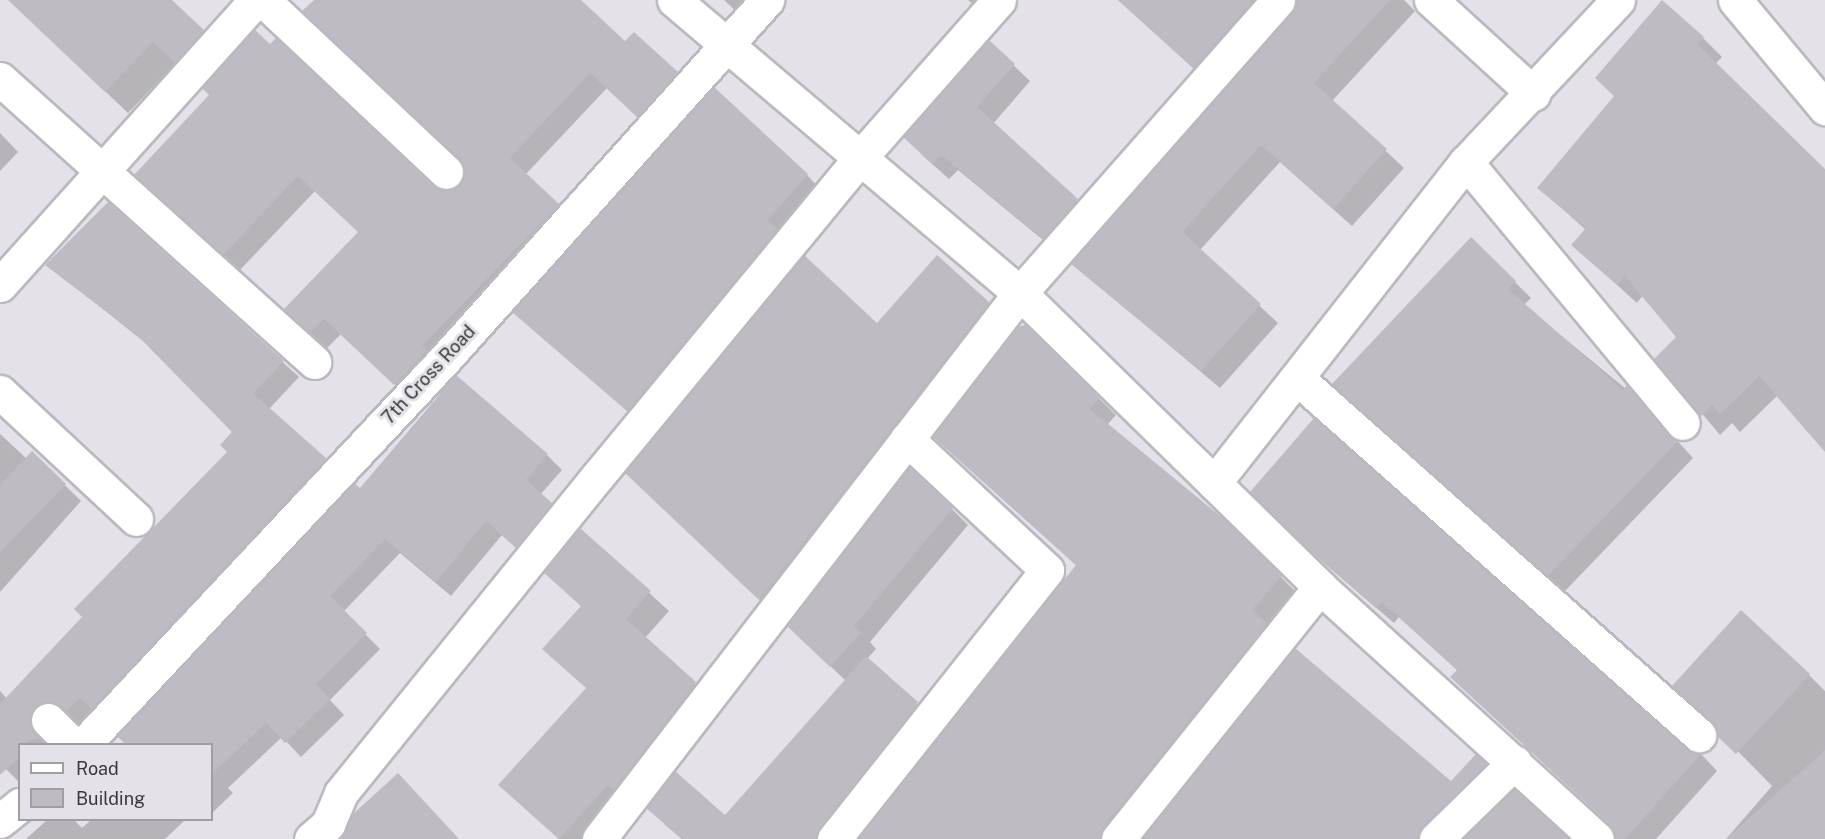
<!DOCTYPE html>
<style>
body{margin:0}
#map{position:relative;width:1825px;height:839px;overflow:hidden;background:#e4e2e8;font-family:"Public Sans",sans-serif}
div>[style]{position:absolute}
.shadow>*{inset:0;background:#0003}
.building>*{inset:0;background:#bebcc2}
.roads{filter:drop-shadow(2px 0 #bbb9bf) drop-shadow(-2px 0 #bbb9bf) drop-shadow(0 2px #bbb9bf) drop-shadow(0 -2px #bbb9bf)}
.minor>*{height:33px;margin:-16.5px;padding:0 16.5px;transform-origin:16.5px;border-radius:16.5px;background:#fff}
span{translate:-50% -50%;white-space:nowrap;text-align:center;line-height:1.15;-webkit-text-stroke:6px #e4e2e8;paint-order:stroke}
.street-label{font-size:18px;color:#38383a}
.legend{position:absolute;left:18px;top:743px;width:195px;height:78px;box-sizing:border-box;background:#e4e2e8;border:2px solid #9f9ea2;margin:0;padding:8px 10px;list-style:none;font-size:18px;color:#38383a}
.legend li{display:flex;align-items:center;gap:12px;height:30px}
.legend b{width:30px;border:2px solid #9f9ea2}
</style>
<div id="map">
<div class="shadow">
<i style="clip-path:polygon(9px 0,170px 0,225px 54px,198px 84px,176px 63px,128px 113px)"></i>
<i style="clip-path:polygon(315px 0,580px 0,625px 44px,676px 73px,693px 89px,654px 132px,607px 88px,525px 175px,574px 221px,412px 400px,341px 334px,327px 348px,302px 325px,360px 233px,315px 191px,240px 270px,152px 191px,211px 96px,442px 192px,460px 186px,466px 176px,461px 159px)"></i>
<i style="clip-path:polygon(724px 0,768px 0,748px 22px)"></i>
<i style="clip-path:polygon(968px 0,1008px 0,990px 20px)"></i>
<i style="clip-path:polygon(1118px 0,1290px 0,1212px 85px)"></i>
<i style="clip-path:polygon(1290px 0,1404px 0,1415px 11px,1332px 101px,1404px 168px,1352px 226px,1280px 162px,1200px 250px,1278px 323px,1220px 388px,1073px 264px,1298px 5px)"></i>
<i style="clip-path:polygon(1703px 38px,1722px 57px,1715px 64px,1825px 171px,1825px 449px,1778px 395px,1740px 432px,1732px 423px,1720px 435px,1656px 359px,1678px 337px,1643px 295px,1637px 303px,1573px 245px,1586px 230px,1539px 188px)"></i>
<i style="clip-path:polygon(989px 42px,1030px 81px,993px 124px,1093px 216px,1060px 254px,958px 170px,949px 179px,921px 154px)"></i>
<i style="clip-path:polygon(0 133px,18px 152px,0 171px)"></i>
<i style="clip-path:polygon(807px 175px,822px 191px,644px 425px,530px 327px)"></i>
<i style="clip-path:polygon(109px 204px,299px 377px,269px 409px,341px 475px,83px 726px,69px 717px,51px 722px,47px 744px,20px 744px,20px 783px,0 763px,0 691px,7px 699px,84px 617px,229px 452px,234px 432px,153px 349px,48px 265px)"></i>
<i style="clip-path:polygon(1471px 239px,1531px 298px,1524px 305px,1643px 403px,1693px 458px,1565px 591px,1350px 400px)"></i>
<i style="clip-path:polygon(938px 257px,1005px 319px,776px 615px,643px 489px,877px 325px)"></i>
<i style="clip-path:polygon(1025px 326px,1116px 415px,1107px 425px,1224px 521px,1297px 593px,1124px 839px,857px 839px,1077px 566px,934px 437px)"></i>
<i style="clip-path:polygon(0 434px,27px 459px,32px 453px,81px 501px,0 592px)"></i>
<i style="clip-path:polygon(547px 455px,562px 470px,540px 495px,565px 519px,531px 561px,502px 535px,451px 596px,400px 553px,343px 612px,380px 649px,330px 700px,344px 715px,301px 757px,282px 737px,228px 788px,233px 793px,212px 813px,212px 744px,127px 744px,119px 736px,360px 491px)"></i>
<i style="clip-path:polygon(1252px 492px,1701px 754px,1717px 771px,1656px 839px,1615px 839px,1611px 826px,1458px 671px,1399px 617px,1394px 623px,1325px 564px)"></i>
<i style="clip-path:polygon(952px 509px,968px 525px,870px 642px,876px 649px,867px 659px,933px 719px,840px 839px,682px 839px,664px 824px,725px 817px,846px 681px,805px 642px)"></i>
<i style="clip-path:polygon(580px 530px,669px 611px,645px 638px,714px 702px,595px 839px,559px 839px,500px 785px,587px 689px,582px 607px,546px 573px)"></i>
<i style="clip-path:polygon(1809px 675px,1825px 691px,1825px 839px,1726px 839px,1772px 786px,1674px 686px)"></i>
<i style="clip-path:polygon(1476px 756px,1502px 781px,1443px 839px,1144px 839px,1451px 783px)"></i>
<i style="clip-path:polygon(47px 820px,74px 820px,82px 828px,91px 820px,185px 820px,165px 839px,26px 839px)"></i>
</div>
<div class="building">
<i style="clip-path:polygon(8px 0,172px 0,204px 30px,175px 63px,153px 42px,105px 92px)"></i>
<i style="clip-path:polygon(314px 0,581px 0,625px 41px,634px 32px,678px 72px,637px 117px,590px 73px,510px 158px,559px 204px,422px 346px,427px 350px,394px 385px,324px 319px,310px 333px,284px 309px,358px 232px,298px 176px,223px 255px,134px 175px,209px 95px,202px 88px,255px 30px,270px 44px,276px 38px,433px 186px,442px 190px,459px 185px,464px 176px,459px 159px,302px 11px)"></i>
<i style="clip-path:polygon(1118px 0,1253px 0,1193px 68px)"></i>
<i style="clip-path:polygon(1296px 0,1390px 0,1314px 83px,1387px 149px,1333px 209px,1261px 145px,1182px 232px,1261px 304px,1201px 371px,1071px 264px,1222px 94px,1292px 12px)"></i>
<i style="clip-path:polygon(1662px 0,1704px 37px,1697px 44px,1825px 169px,1825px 452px,1759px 376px,1720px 414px,1712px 405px,1700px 417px,1654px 359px,1676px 337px,1625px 276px,1617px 285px,1571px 245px,1586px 228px,1537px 188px,1614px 96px,1595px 78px)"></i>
<i style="clip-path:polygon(989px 40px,1015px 64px,977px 107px,1078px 199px,1043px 239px,941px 155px,932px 164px,903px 137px)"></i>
<i style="clip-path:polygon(714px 87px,808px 174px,767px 221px,777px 229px,627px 411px,512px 312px)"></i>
<i style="clip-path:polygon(108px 202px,284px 361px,253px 393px,326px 458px,91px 709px,80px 698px,66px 712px,52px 702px,35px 706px,30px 724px,39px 738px,20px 744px,20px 757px,0 775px,0 704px,82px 617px,74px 609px,227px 452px,220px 445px,232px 432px,137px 335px,45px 265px)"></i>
<i style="clip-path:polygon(1471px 237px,1516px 281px,1508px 289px,1623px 390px,1627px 385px,1678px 441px,1548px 576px,1332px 384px)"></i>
<i style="clip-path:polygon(804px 255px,877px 323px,937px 255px,989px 302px,759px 600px,625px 473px)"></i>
<i style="clip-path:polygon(1025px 325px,1100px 398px,1090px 409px,1225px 520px,1282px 576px,1252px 610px,1267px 623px,1103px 827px,1100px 839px,858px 839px,1076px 565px,933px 437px,1017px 327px)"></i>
<i style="clip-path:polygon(456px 375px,548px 454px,526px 480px,552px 503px,516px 548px,486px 521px,436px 582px,385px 539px,330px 596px,367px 633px,316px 684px,330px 699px,285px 743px,266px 723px,212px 774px,212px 744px,125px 744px,117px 736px,354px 483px,360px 488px)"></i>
<i style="clip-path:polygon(1314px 418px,1687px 749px,1702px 753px,1625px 839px,1615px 839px,1610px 825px,1450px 677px,1457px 670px,1382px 602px,1376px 608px,1307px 548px,1250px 492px)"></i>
<i style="clip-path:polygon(32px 451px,66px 484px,0 552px,0 485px)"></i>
<i style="clip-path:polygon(909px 467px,953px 508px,854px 626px,861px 632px,830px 667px,787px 626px)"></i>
<i style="clip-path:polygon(580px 528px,651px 591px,626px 619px,696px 682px,613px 790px,608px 785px,559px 839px,498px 785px,586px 688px,542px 649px,581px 606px,544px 573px)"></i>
<i style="clip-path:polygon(1741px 610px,1810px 674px,1736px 754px,1717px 736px,1711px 721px,1672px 686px)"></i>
<i style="clip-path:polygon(1295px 648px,1451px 781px,1476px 754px,1486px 764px,1423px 826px,1418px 839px,1142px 839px)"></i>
<i style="clip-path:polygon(866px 656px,918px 702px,816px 839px,682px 839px,646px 808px,675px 771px,725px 815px)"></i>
<i style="clip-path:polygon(1825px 750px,1825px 839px,1726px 839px)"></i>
<i style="clip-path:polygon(398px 773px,459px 839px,339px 839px,352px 815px)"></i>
<i style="clip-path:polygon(1514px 789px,1569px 839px,1463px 839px)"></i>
</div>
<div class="roads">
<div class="minor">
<i style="left:263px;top:0;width:251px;rotate:43.2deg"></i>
<i style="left:674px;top:0;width:453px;rotate:40.3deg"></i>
<i style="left:1020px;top:293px;width:420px;rotate:44.4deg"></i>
<i style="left:1320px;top:587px;width:374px;rotate:42.3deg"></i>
<i style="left:1431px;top:0;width:139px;rotate:42.4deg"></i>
<i style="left:1735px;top:0;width:141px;rotate:50.2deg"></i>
<i style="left:0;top:79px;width:423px;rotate:42deg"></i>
<i style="left:1466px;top:162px;width:339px;rotate:50.3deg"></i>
<i style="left:0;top:285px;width:383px;rotate:-48.1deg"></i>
<i style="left:1297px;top:378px;width:538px;rotate:41.61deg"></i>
<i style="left:0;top:392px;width:186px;rotate:43deg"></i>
<i style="left:1214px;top:483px;width:408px;rotate:-51.9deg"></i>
<i style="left:1466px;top:162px;width:222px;rotate:-46.8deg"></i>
<i style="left:48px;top:720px;width:34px;rotate:45deg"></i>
<i style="left:84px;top:744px;width:526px;rotate:-46.85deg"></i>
<i style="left:444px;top:360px;width:484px;rotate:-48.1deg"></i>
<i style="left:0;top:821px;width:26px;rotate:-39deg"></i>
<i style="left:311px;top:839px;width:23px;rotate:-41deg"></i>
<i style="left:328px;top:824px;width:34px;rotate:-67deg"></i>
<i style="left:341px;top:793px;width:407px;rotate:-51deg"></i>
<i style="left:597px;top:477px;width:411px;rotate:-50.5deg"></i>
<i style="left:858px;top:160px;width:213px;rotate:-48.6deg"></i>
<i style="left:599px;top:839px;width:689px;rotate:-52.37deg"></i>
<i style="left:1020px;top:293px;width:390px;rotate:-48.6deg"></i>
<i style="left:834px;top:839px;width:343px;rotate:-51.6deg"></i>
<i style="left:1047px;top:570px;width:192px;rotate:-136.9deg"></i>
<i style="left:1118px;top:839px;width:323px;rotate:-51.3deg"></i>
<i style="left:1436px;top:839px;width:110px;rotate:-44.3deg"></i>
</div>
</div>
<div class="street-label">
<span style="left:429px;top:375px;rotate:-47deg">7th Cross Road</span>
</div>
<ul class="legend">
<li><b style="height:8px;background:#fff"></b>Road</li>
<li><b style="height:16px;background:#bebcc2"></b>Building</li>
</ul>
</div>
